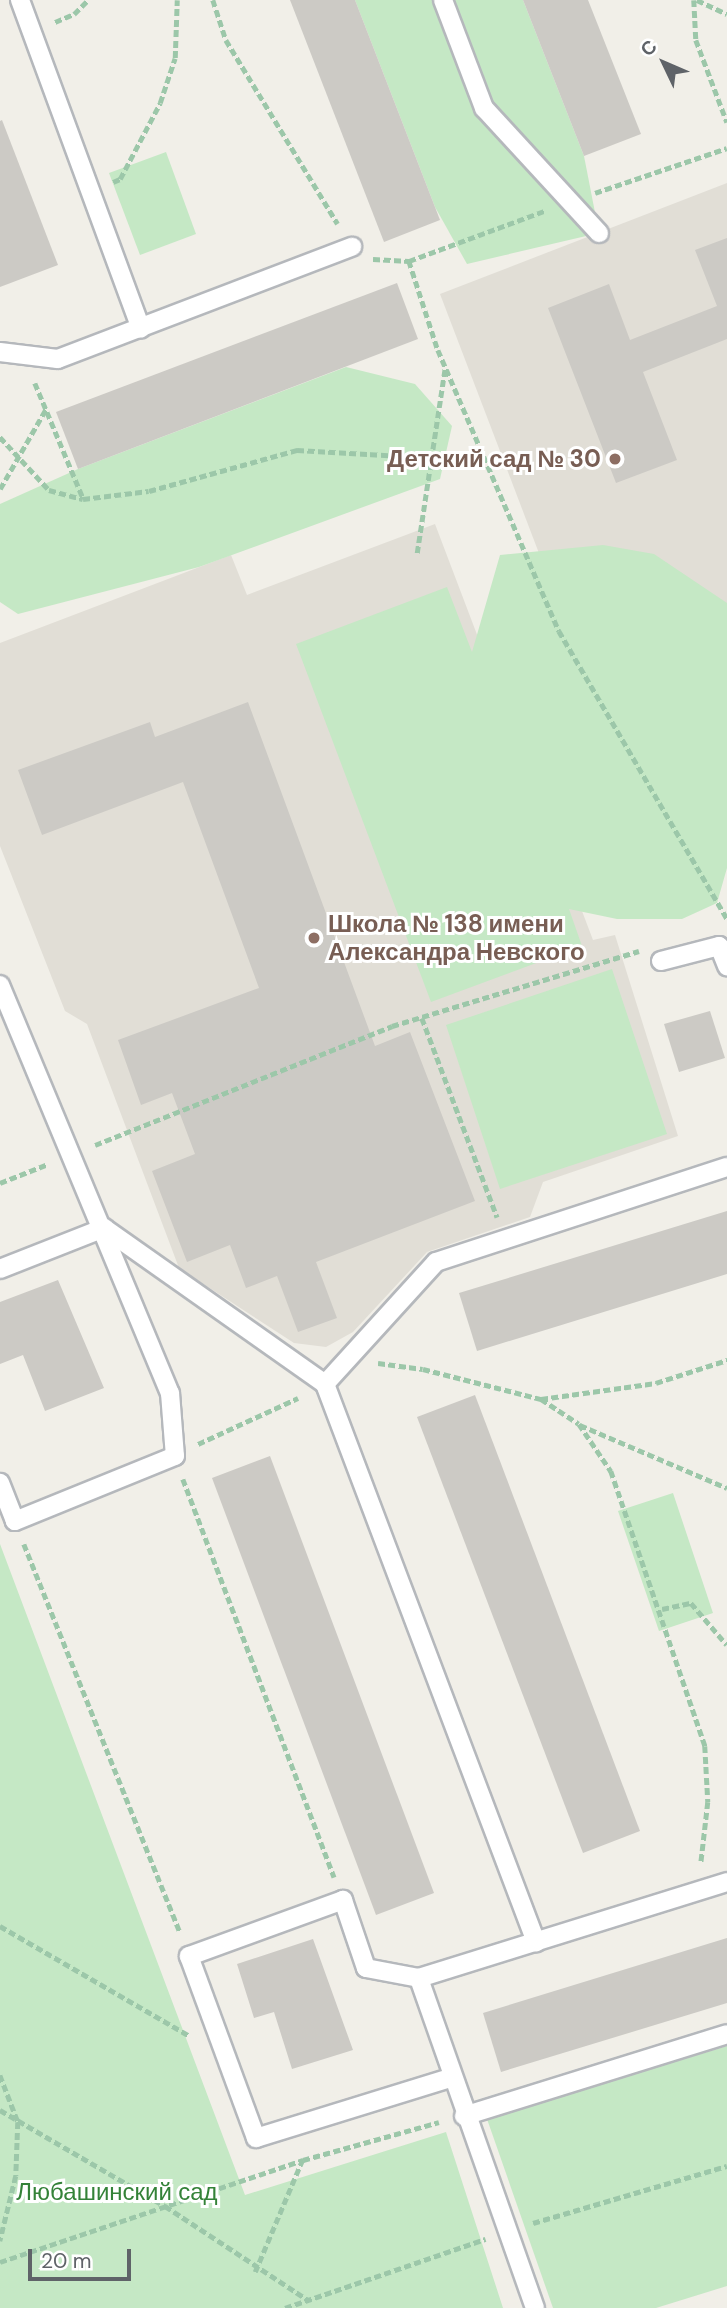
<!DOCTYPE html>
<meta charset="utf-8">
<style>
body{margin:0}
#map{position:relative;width:727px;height:2308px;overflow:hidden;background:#f1efe8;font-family:"DM Sans",sans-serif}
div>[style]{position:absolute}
.education>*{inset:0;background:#e1ded6}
.green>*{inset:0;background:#c5e8c5}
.building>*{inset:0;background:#cccac5}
.path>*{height:4.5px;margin-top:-2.25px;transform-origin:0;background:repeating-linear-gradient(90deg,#9cc7a9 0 7px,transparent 0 10.5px)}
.roads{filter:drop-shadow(2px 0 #b5b8bc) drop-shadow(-2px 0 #b5b8bc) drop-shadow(0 2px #b5b8bc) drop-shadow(0 -2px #b5b8bc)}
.service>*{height:18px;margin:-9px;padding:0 9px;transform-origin:9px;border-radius:9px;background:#fff}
.dots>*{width:19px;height:19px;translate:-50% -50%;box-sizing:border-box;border:4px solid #fff;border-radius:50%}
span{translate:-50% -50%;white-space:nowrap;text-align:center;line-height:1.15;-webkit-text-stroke:6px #fff;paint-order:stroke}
.education-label{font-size:24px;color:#785e54;font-weight:700}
.right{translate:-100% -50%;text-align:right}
.left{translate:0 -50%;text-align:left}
.park-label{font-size:24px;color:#348238}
.north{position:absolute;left:629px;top:28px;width:70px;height:70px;-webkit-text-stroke:5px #fff;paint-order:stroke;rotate:314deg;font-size:19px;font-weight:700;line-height:28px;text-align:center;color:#5f6368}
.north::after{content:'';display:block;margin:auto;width:24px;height:32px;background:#5f6368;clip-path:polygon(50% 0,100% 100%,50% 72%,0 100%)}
.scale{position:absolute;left:28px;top:2249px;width:103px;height:32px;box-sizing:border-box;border:4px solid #5f6368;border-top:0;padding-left:9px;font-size:21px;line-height:24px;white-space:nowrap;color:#5f6368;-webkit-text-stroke:5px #fff;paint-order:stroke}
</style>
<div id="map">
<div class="education">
<i style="clip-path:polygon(727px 183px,727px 773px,566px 624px,440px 294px)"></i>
<i style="clip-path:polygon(435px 524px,593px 940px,615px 935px,678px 1136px,543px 1182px,530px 1217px,427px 1252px,353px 1332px,326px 1347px,294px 1343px,179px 1268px,87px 1024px,65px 1011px,0 846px,0 643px,231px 555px,247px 595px)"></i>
</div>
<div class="green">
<i style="clip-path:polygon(355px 0,523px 0,584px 156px,599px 233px,467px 264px,435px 207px)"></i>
<i style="clip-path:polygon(166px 152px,196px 234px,140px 255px,109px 173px)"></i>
<i style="clip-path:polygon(346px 367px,415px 384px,452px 426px,440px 479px,199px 567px,18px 614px,0 602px,0 504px,78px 469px)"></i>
<i style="clip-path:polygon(603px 545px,654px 554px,727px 603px,727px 868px,717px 903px,682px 919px,617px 919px,569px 909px,582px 946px,431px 1002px,296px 644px,447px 587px,472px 652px,500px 555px)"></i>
<i style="clip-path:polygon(612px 969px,667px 1134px,500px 1189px,446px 1025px)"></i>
<i style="clip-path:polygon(673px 1493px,713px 1613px,659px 1631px,618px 1511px)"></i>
<i style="clip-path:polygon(0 1544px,245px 2195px,446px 2132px,503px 2308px,0 2308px)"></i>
<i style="clip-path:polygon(727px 2046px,727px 2286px,656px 2308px,553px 2308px,487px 2119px)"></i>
</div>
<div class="building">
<i style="clip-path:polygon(290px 0,355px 0,440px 220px,384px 242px)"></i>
<i style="clip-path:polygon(523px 0,588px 0,641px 134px,584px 156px)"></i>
<i style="clip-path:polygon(2px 120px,58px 265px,0 287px,0 121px)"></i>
<i style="clip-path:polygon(727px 238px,727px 339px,643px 372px,677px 460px,616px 483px,548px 308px,609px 284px,630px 340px,717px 306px,695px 250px)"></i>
<i style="clip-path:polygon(397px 283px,418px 339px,78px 469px,56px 412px)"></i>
<i style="clip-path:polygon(248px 702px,375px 1046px,410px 1032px,475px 1201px,316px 1262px,337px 1318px,298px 1332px,277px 1276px,246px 1288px,230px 1245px,187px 1262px,152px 1171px,195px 1154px,172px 1093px,141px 1105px,118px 1040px,259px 988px,183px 782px,42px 835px,18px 770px,150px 722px,155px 737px)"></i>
<i style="clip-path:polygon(710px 1011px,725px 1058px,679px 1072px,664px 1024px)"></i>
<i style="clip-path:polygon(727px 1211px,727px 1274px,477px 1351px,459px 1293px)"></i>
<i style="clip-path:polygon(58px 1280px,104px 1388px,45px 1411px,23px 1355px,0 1364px,0 1302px)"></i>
<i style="clip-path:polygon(475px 1395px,640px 1831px,583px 1853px,417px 1417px)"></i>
<i style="clip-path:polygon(270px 1456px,434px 1893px,376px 1915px,212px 1478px)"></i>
<i style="clip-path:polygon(727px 1938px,727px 2003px,501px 2072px,483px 2013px)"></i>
<i style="clip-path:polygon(313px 1939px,353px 2050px,292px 2069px,274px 2012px,254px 2018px,237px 1964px)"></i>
</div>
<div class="path">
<i style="left:213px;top:0;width:42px;rotate:72deg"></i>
<i style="left:226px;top:40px;width:215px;rotate:58.7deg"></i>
<i style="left:694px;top:0;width:40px;rotate:87.1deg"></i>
<i style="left:696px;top:40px;width:88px;rotate:69.3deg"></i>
<i style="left:697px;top:0;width:33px;rotate:25deg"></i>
<i style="left:55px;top:22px;width:21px;rotate:-23deg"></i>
<i style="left:74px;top:14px;width:20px;rotate:-45deg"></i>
<i style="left:113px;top:182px;width:8px;rotate:-23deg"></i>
<i style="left:120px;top:179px;width:86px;rotate:-62.2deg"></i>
<i style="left:160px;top:103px;width:47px;rotate:-71.6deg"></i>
<i style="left:175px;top:58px;width:58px;rotate:-88deg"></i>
<i style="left:595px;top:193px;width:139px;rotate:-18.8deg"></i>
<i style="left:373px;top:259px;width:36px;rotate:3deg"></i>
<i style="left:409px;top:261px;width:144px;rotate:-20.3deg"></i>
<i style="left:409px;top:261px;width:94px;rotate:72deg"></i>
<i style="left:438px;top:350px;width:306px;rotate:66.7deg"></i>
<i style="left:559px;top:631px;width:333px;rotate:59.7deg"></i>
<i style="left:35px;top:383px;width:125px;rotate:67.3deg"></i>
<i style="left:0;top:437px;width:72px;rotate:47.2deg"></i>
<i style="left:49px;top:490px;width:35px;rotate:15deg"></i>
<i style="left:83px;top:499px;width:66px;rotate:-6.9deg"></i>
<i style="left:149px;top:491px;width:154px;rotate:-15.5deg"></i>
<i style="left:297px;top:450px;width:188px;rotate:3.3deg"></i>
<i style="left:0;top:489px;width:92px;rotate:-60.1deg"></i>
<i style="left:417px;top:553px;width:188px;rotate:-81.4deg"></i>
<i style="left:422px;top:1018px;width:213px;rotate:69.3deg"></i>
<i style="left:95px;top:1145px;width:320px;rotate:-21.8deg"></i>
<i style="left:392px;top:1026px;width:258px;rotate:-16.9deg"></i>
<i style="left:0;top:1183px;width:52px;rotate:-21.6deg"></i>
<i style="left:378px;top:1363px;width:45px;rotate:7.6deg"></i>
<i style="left:423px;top:1369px;width:122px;rotate:14.3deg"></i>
<i style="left:541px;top:1399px;width:45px;rotate:33.3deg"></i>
<i style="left:579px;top:1424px;width:57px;rotate:55.8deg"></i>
<i style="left:611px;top:1471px;width:291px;rotate:71.1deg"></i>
<i style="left:705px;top:1746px;width:56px;rotate:86.9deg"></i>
<i style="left:708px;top:1802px;width:61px;rotate:96.5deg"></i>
<i style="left:541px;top:1399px;width:116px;rotate:-7.9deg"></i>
<i style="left:656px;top:1383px;width:75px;rotate:-17.9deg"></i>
<i style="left:580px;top:1425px;width:160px;rotate:23.2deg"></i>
<i style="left:198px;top:1444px;width:110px;rotate:-24.7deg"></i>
<i style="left:183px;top:1479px;width:426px;rotate:69.2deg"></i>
<i style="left:24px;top:1544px;width:419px;rotate:68.1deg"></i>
<i style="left:662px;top:1609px;width:30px;rotate:-12deg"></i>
<i style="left:691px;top:1603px;width:55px;rotate:49.4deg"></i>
<i style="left:0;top:1926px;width:220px;rotate:30.1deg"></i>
<i style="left:0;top:2075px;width:50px;rotate:69deg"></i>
<i style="left:18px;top:2122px;width:54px;rotate:92.1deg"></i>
<i style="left:16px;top:2176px;width:67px;rotate:103.8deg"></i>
<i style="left:0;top:2110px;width:191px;rotate:30.2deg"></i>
<i style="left:165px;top:2206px;width:171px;rotate:33.3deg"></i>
<i style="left:533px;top:2223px;width:202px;rotate:-16.4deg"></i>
<i style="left:0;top:2262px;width:320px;rotate:-18.6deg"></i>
<i style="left:303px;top:2160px;width:141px;rotate:-15.6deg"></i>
<i style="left:255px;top:2272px;width:121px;rotate:-67.1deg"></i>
<i style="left:285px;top:2308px;width:212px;rotate:-19deg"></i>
</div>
<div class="roads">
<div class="service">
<i style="left:20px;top:0;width:350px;rotate:69.8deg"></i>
<i style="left:443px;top:0;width:116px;rotate:69.2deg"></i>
<i style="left:484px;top:108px;width:170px;rotate:47.4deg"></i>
<i style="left:0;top:352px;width:58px;rotate:6.9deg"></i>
<i style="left:58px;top:359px;width:315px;rotate:-20.9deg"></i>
<i style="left:661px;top:961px;width:60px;rotate:-14.5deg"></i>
<i style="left:719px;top:946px;width:22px;rotate:68deg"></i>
<i style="left:0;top:985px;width:442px;rotate:67.4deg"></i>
<i style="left:170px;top:1393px;width:63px;rotate:85.5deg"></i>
<i style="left:175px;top:1456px;width:173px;rotate:157.9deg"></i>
<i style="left:15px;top:1521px;width:41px;rotate:-111.5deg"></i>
<i style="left:104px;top:1228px;width:271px;rotate:35.2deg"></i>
<i style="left:325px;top:1384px;width:597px;rotate:69.29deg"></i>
<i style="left:0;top:1269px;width:112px;rotate:-21.5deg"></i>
<i style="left:325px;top:1384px;width:165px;rotate:-47.7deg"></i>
<i style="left:436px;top:1262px;width:306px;rotate:-18.1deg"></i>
<i style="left:419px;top:1978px;width:54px;rotate:-169.3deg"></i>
<i style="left:366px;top:1968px;width:72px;rotate:-108.7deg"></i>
<i style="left:343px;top:1900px;width:164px;rotate:160deg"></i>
<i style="left:189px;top:1956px;width:194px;rotate:69.8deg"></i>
<i style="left:256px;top:2138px;width:203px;rotate:-17.2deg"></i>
<i style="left:464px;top:2116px;width:275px;rotate:-17.3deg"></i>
<i style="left:535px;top:2308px;width:350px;rotate:-109.4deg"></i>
<i style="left:419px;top:1978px;width:323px;rotate:-17.3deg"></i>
</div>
</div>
<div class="dots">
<i style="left:615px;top:459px;background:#8d6e63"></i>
<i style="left:314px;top:938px;background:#8d6e63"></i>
</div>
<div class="education-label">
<span class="right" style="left:601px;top:459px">Детский сад № 30</span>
<span class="left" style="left:328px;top:938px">Школа № 138 имени<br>Александра Невского</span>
</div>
<div class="park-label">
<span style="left:117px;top:2192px">Любашинский сад</span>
</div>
<div class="north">С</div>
<div class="scale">20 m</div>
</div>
